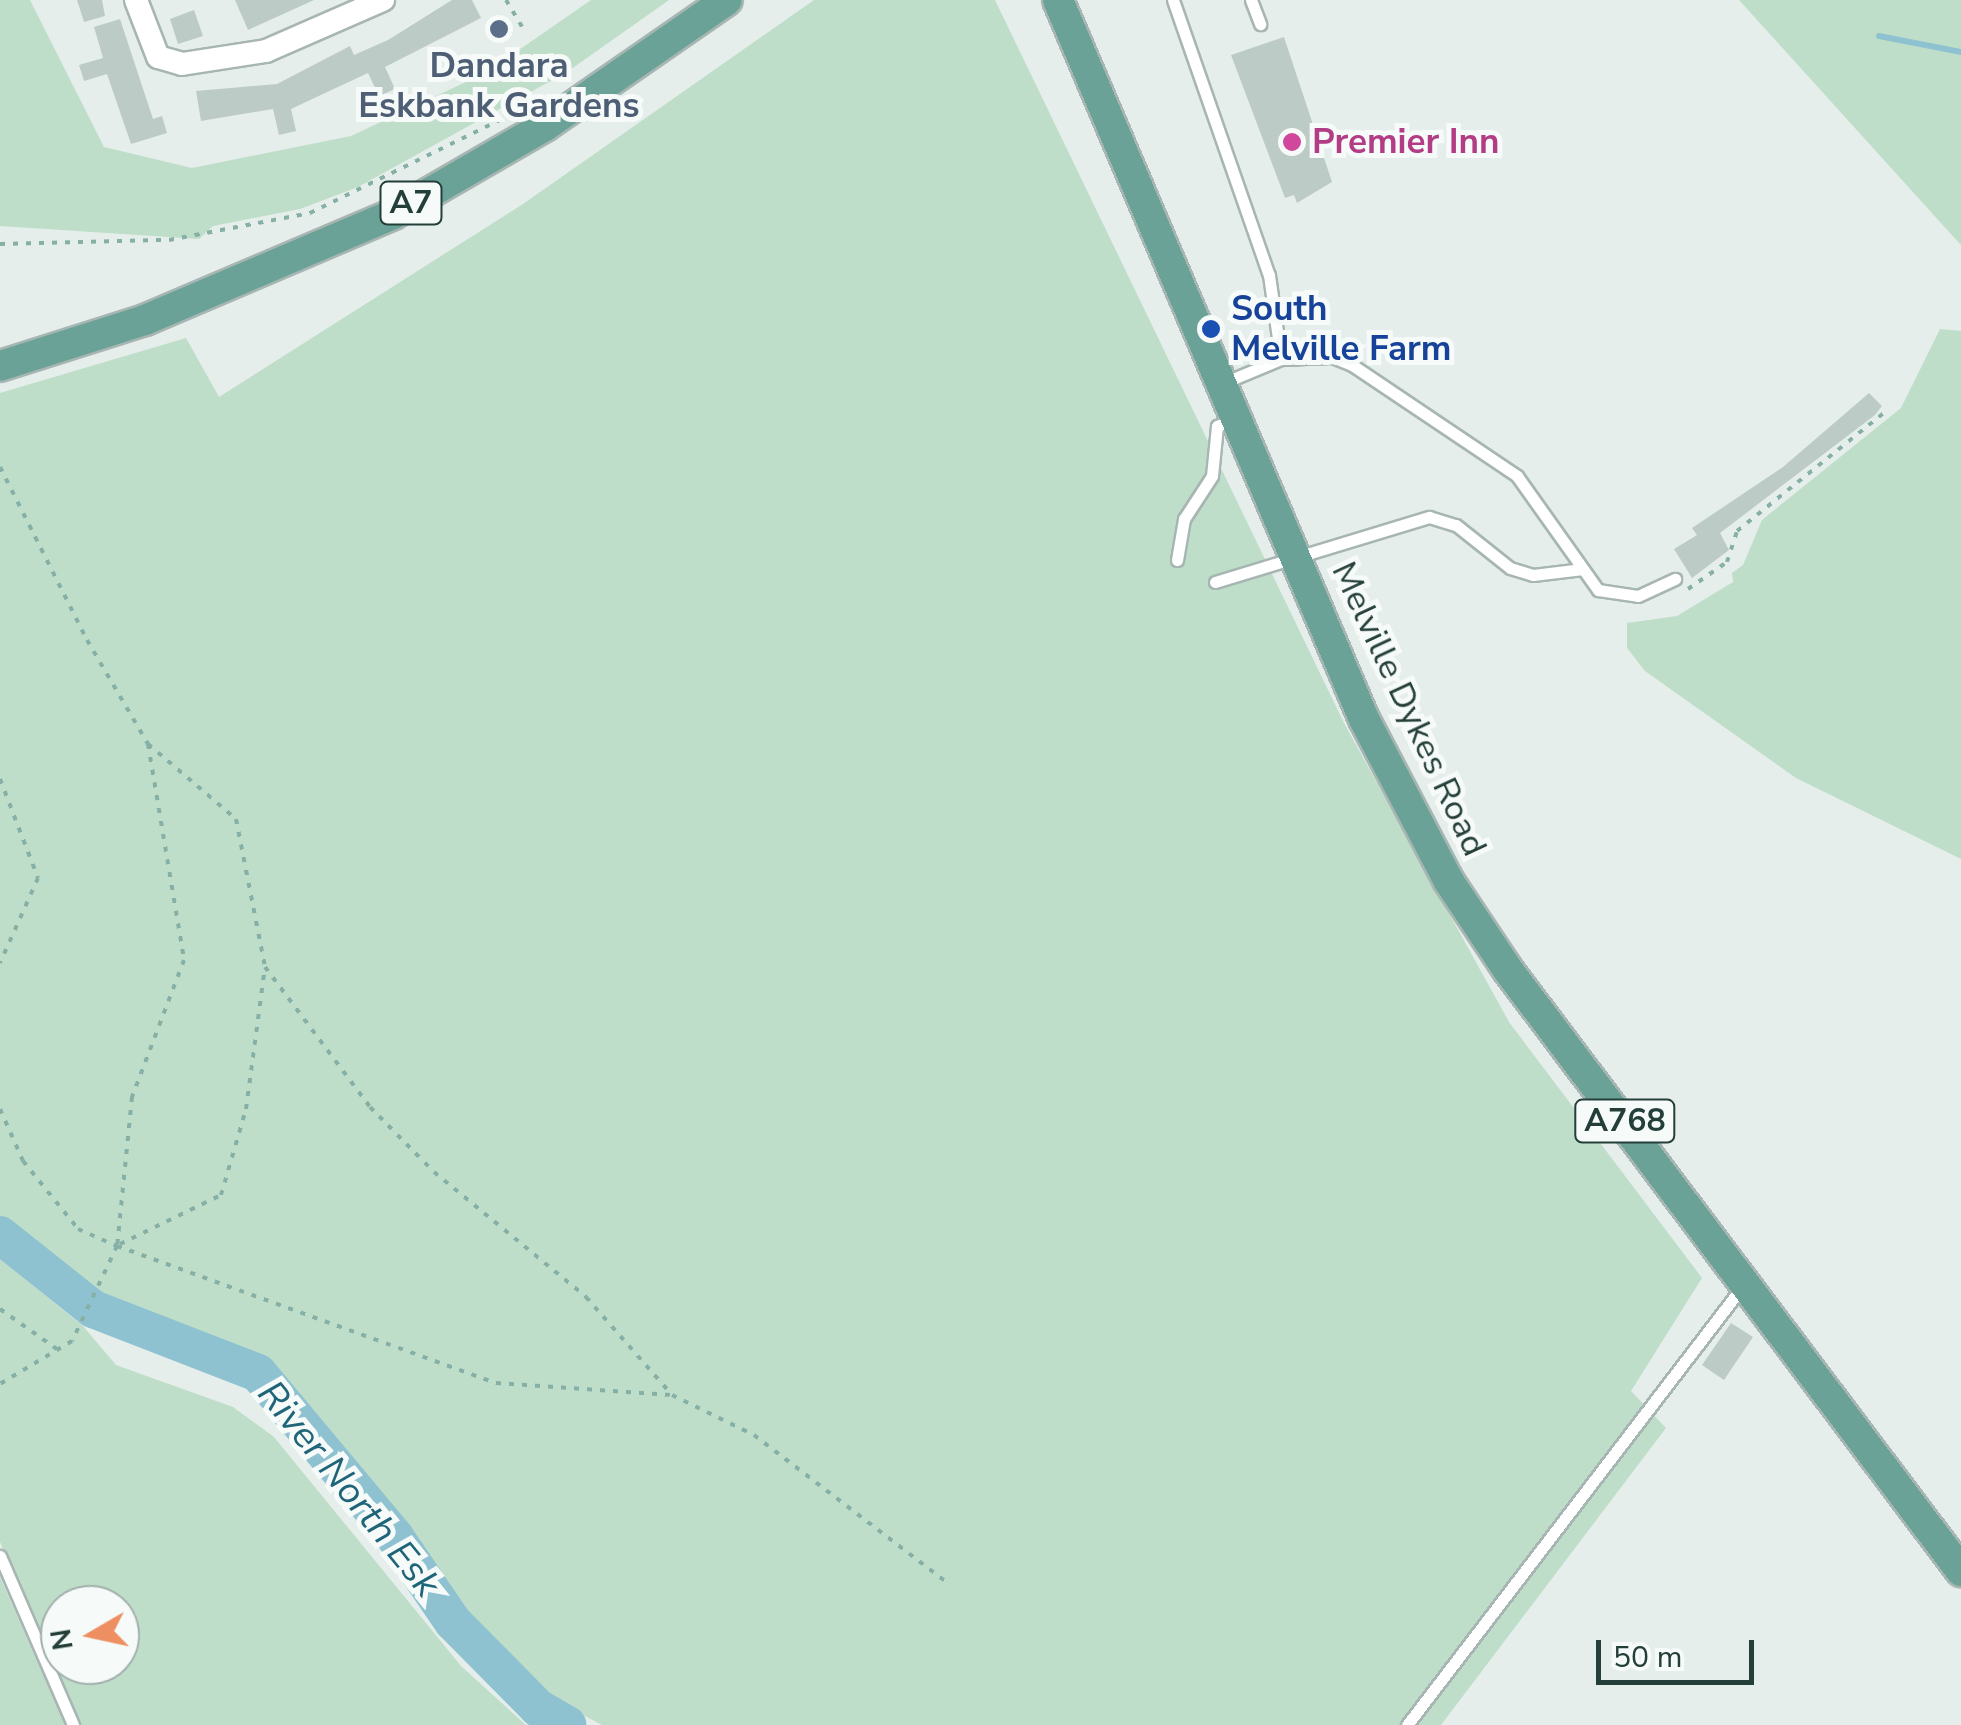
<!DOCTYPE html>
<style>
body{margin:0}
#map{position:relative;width:1961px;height:1725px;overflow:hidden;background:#e5eeea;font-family:"Nunito Sans",sans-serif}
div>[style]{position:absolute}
.green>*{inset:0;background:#bfdec9}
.stream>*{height:6px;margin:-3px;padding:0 3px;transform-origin:3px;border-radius:3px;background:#8fc2d1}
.river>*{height:38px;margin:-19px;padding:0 19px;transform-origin:19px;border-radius:19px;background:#8fc2d1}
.building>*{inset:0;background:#bdcbc7}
.path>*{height:4px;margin-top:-2px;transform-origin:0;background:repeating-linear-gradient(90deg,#86b0a6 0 5px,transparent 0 13px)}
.roads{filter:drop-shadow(2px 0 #a7b6b2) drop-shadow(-2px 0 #a7b6b2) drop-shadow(0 2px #a7b6b2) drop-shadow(0 -2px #a7b6b2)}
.service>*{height:11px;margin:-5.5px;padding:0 5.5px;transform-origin:5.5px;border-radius:5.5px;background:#fff}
.minor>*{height:22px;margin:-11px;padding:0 11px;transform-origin:11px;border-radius:11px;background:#fff}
.primary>*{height:30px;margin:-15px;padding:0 15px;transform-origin:15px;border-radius:15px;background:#6ba298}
.dots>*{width:28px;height:28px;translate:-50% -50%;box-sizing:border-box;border:5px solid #f6faf8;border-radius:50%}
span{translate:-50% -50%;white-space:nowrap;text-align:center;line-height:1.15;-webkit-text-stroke:10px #f6faf8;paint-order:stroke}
.shield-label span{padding:2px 8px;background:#f6faf8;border:2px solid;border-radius:8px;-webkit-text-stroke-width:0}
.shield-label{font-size:32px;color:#243f3a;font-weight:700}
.service-label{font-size:35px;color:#4e5e75;font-weight:700}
.hotel-label{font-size:35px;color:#b23c85;font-weight:700}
.left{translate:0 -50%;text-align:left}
.transit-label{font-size:35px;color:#164399;font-weight:700}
.street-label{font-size:35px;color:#243f3a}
.water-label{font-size:38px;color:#1f657a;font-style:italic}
.north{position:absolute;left:40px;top:1585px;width:100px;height:100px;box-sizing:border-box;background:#f6faf8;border:2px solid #a2afac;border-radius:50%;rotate:261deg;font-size:28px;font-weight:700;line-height:40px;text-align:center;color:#243f3a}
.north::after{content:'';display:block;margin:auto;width:35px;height:45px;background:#ee8f62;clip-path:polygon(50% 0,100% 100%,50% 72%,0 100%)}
.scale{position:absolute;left:1596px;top:1640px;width:158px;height:45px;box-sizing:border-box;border:5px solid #243f3a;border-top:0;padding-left:12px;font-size:30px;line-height:35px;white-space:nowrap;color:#243f3a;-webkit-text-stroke:8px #f6faf8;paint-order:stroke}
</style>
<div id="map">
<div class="green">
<i style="clip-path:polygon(0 0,30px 0,104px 147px,192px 168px,351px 136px,487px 72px,591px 0,669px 0,567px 72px,358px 187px,300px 209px,213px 226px,199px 239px,0 226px)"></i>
<i style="clip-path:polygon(814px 0,995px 0,1344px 723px,1509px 1022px,1702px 1278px,1631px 1391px,1666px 1428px,1441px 1725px,602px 1725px,541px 1693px,467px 1621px,350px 1461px,263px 1362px,172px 1322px,98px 1299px,0 1220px,0 393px,186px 338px,219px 397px,523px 204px)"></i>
<i style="clip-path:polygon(1739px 0,1961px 0,1961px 245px,1940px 222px)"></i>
<i style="clip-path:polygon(1940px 329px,1961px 331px,1961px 859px,1796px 778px,1645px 671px,1627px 648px,1627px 623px,1677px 616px,1733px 582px,1732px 573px,1743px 565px,1762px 520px,1901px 408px)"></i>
<i style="clip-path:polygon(evenodd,0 1259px,83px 1326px,116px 1365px,233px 1407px,274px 1437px,461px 1666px,526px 1725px,79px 1725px,0 1542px,0 1259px,60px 1605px,120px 1605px,120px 1665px,60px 1665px,60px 1605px)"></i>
<i style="clip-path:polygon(0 1577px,65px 1725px,0 1725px)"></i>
</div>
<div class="stream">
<i style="left:1879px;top:36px;width:84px;rotate:11deg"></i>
</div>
<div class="river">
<i style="left:0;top:1235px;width:119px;rotate:38.5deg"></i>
<i style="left:93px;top:1309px;width:177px;rotate:21.2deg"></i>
<i style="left:258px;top:1373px;width:214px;rotate:50.1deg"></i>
<i style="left:395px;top:1537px;width:103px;rotate:55.7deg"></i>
<i style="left:453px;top:1622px;width:121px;rotate:45.3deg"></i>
<i style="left:538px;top:1708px;width:34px;rotate:30deg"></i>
</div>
<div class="building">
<i style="clip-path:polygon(77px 0,102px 0,105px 16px,84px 22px)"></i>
<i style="clip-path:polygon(235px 0,314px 0,248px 30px)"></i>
<i style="clip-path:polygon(452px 0,472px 0,481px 18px,385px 67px,395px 89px,379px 96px,368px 73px,291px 109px,296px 131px,279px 135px,273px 109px,201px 121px,196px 91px,277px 84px,350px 46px,354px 55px,388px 40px)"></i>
<i style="clip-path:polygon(194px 10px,203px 36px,178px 44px,170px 19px)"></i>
<i style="clip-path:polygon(503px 17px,510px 33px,493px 41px,486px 25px)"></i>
<i style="clip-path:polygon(120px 19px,153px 119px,162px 116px,167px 133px,131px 144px,107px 74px,84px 81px,79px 65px,103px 58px,94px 27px)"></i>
<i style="clip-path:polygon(1284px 37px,1332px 182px,1297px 203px,1294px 195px,1285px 198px,1231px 55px)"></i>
<i style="clip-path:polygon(1869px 393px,1882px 406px,1875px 415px,1720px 533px,1729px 550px,1692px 578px,1674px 549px,1697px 535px,1692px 528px,1783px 467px)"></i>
<i style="clip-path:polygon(1731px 1323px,1753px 1337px,1724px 1380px,1702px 1365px)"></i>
</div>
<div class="path">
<i style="left:506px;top:0;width:37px;rotate:59deg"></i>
<i style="left:0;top:244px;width:169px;rotate:-1.4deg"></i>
<i style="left:169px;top:240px;width:144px;rotate:-10.8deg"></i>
<i style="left:310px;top:213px;width:216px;rotate:-26.1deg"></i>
<i style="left:0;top:467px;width:194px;rotate:63.3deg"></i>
<i style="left:87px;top:640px;width:121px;rotate:59.6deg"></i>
<i style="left:148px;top:744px;width:219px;rotate:80.5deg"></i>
<i style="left:184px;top:960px;width:147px;rotate:110.8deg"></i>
<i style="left:132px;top:1097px;width:150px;rotate:95.7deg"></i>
<i style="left:117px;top:1246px;width:105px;rotate:115.3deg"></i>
<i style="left:72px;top:1341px;width:84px;rotate:149.2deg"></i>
<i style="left:1688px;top:589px;width:47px;rotate:-34.7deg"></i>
<i style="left:1727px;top:562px;width:33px;rotate:-72deg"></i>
<i style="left:1737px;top:531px;width:195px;rotate:-38.8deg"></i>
<i style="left:148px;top:744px;width:116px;rotate:40.4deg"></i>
<i style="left:236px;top:819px;width:151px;rotate:78.9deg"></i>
<i style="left:265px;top:967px;width:175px;rotate:53.1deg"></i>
<i style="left:370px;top:1107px;width:91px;rotate:45.4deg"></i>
<i style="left:434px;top:1172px;width:197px;rotate:39.4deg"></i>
<i style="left:586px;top:1297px;width:130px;rotate:48.7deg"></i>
<i style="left:672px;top:1395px;width:91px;rotate:26deg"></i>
<i style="left:754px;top:1435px;width:240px;rotate:37.4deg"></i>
<i style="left:0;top:779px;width:106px;rotate:69deg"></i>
<i style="left:38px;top:878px;width:93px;rotate:114.1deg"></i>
<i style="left:0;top:1109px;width:57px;rotate:66.1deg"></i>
<i style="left:23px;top:1161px;width:87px;rotate:51deg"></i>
<i style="left:78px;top:1229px;width:43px;rotate:23.6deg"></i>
<i style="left:117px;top:1246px;width:403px;rotate:19.9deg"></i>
<i style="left:496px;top:1383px;width:175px;rotate:3.9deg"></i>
<i style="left:120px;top:1244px;width:112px;rotate:-25.9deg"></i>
<i style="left:221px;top:1195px;width:90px;rotate:-73.8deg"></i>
<i style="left:246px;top:1109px;width:143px;rotate:-82.4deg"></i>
<i style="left:0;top:1309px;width:75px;rotate:35.2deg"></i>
</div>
<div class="roads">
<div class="service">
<i style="left:1173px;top:0;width:291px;rotate:70.8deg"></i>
<i style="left:1269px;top:275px;width:85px;rotate:81.9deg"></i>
<i style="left:1281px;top:359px;width:63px;rotate:157.5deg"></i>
<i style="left:1251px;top:0;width:26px;rotate:69deg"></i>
<i style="left:1281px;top:359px;width:51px;rotate:-2.2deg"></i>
<i style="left:1332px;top:357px;width:22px;rotate:22deg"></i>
<i style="left:1352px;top:365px;width:199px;rotate:33.9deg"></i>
<i style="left:1517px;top:476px;width:140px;rotate:54.6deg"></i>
<i style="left:1598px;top:590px;width:40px;rotate:8.5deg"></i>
<i style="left:1638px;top:596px;width:41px;rotate:-24.7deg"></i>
<i style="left:1177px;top:560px;width:42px;rotate:-80.3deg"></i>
<i style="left:1184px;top:519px;width:51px;rotate:-56.9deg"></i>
<i style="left:1212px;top:476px;width:50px;rotate:-84.3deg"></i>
<i style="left:1217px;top:426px;width:17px;rotate:-21deg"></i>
<i style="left:1215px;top:582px;width:224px;rotate:-16.9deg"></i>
<i style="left:1429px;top:517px;width:28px;rotate:17deg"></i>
<i style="left:1456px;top:525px;width:69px;rotate:38.5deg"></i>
<i style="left:1510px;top:568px;width:24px;rotate:17deg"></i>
<i style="left:1533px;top:575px;width:50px;rotate:-6.8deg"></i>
<i style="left:0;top:1556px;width:184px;rotate:66.6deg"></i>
<i style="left:1407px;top:1725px;width:551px;rotate:-52.59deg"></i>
</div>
<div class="minor">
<i style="left:136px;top:0;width:61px;rotate:68.9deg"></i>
<i style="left:158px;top:57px;width:25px;rotate:16deg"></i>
<i style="left:182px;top:64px;width:85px;rotate:-8.8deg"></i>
<i style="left:266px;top:51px;width:128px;rotate:-23.6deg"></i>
</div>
<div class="primary">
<i style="left:1058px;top:0;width:781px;rotate:66.95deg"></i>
<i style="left:1364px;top:719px;width:182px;rotate:62.4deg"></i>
<i style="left:1448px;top:880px;width:108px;rotate:56.3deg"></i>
<i style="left:1508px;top:970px;width:753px;rotate:52.99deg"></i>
<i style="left:0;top:366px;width:152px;rotate:-17.6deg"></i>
<i style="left:145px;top:320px;width:270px;rotate:-23.1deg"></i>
<i style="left:393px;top:214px;width:176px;rotate:-30.1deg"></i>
<i style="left:545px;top:126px;width:221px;rotate:-34.7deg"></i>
</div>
</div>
<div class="dots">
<i style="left:499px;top:29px;background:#5c6f8a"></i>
<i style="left:1292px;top:142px;background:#d1479c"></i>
<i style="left:1211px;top:329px;background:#1a4fb4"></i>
</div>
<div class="shield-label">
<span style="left:411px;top:203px">A7</span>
<span style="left:1625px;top:1121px">A768</span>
</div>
<div class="service-label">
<span style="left:499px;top:86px">Dandara<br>Eskbank Gardens</span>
</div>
<div class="hotel-label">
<span class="left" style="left:1312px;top:142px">Premier Inn</span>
</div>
<div class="transit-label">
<span class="left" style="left:1231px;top:329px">South<br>Melville Farm</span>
</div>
<div class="street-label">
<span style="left:1409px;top:709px;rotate:65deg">Melville Dykes Road</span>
</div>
<div class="water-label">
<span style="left:349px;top:1489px;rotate:51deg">River North Esk</span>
</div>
<div class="north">N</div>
<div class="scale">50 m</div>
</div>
